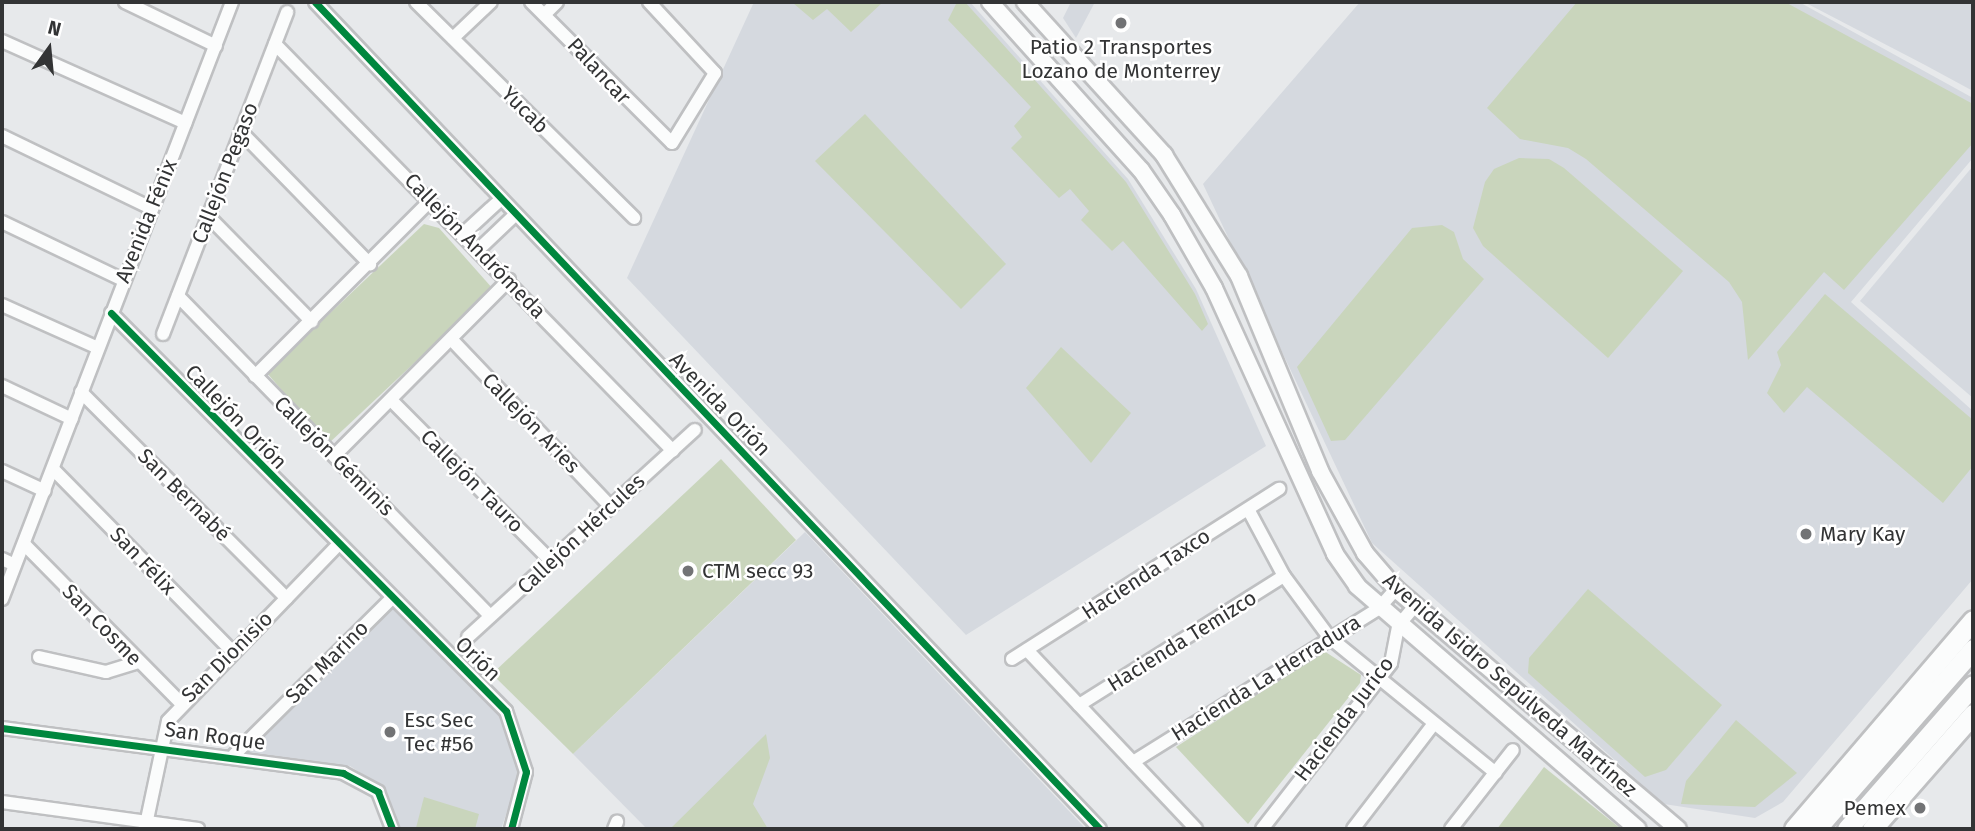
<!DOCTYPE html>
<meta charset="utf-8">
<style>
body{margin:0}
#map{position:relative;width:1975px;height:831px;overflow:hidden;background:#e7e9eb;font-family:"Fira Sans",sans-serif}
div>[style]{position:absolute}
.built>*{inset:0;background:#d5d9df}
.green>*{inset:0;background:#c9d5bc}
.roads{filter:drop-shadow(2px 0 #bfc0c2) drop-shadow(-2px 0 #bfc0c2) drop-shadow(0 2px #bfc0c2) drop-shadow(0 -2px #bfc0c2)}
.minor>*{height:12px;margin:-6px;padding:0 6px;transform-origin:6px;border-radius:6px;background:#fbfcfc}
.major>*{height:16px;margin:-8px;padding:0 8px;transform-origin:8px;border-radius:8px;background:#fbfcfc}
.highway>*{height:19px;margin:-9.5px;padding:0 9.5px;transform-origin:9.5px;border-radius:9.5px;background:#fbfcfc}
.cycleway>*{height:7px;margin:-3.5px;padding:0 3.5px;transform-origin:3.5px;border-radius:3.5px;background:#00873e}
.dots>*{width:19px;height:19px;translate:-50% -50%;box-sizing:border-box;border:4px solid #fff;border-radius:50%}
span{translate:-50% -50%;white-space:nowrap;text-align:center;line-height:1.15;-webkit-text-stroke:5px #fff;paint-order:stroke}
.poi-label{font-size:21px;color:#333435}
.left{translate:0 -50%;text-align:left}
.right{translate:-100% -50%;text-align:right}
.street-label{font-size:21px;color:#333435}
.frame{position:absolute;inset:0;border:4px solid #333435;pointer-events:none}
.north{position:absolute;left:14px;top:14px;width:70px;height:70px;-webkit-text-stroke:5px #fff;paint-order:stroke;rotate:15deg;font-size:19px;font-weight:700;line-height:28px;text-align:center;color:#333435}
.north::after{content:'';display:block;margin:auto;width:24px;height:32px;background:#333435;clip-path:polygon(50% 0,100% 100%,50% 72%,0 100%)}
</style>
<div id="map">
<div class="built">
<i style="clip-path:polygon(754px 2px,970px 2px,1128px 179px,1196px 289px,1266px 446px,966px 635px,627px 278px)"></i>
<i style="clip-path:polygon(1071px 2px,1095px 2px,1076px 38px,1063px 18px)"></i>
<i style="clip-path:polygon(1360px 2px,1799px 2px,1973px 98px,1973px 158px,1851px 302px,1973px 411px,1973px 579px,1783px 802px,1755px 818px,1664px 804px,1372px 543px,1203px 184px)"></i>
<i style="clip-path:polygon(1804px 2px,1973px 2px,1973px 91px,1925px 65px)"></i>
<i style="clip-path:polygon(1973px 166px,1973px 398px,1860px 301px)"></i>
<i style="clip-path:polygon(805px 532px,1086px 829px,647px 829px,573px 754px)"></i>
<i style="clip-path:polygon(392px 607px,504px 711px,523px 766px,501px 829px,399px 829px,385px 789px,350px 766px,249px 752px)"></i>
</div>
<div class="green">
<i style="clip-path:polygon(883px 2px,851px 32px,827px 9px,813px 20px,793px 3px)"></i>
<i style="clip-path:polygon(957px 2px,965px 2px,1126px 182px,1195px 294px,1208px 324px,1202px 331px,1123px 241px,1112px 251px,1081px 220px,1089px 211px,1070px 189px,1059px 198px,1011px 148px,1022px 137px,1014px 126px,1031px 107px,948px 20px)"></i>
<i style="clip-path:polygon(1577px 2px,1785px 2px,1973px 104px,1973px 143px,1844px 290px,1824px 272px,1748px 360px,1742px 302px,1729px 282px,1586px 159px,1568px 148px,1520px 139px,1487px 108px)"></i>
<i style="clip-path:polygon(865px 114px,1006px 264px,961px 309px,815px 161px)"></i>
<i style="clip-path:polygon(1519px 158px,1549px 159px,1564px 168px,1683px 271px,1608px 358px,1483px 246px,1473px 228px,1485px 182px,1494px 169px)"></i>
<i style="clip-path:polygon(424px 224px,439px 228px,493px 289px,328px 444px,267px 373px)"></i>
<i style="clip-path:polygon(1442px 225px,1454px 232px,1463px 259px,1484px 279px,1345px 440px,1331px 441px,1297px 367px,1412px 228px)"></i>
<i style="clip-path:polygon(1825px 294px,1973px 420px,1973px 466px,1943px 503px,1807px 387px,1784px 413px,1767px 393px,1781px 365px,1777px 352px)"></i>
<i style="clip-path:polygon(1061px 347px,1131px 413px,1091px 463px,1026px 388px)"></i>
<i style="clip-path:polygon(721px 459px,796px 540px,573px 754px,492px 674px)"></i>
<i style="clip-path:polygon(1588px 589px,1722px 705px,1666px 770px,1645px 777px,1528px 673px,1529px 658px)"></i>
<i style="clip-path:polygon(1324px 651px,1361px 675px,1360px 683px,1248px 824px,1176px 747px)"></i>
<i style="clip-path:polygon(1736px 720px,1797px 773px,1755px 807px,1681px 804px,1686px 781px)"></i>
<i style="clip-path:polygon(766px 734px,770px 758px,753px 804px,768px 829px,670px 829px)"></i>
<i style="clip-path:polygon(1544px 767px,1621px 829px,1497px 829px)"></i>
<i style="clip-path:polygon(424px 797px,479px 814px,475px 829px,416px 828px)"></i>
</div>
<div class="roads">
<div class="minor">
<i style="left:125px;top:2px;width:101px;rotate:25.8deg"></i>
<i style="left:315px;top:2px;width:1140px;rotate:46.49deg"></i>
<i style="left:416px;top:2px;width:307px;rotate:44.7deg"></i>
<i style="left:531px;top:2px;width:199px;rotate:45deg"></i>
<i style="left:672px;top:143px;width:82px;rotate:-58.4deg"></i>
<i style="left:715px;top:73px;width:97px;rotate:-132.9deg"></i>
<i style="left:545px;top:14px;width:17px;rotate:-45deg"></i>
<i style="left:453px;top:38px;width:52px;rotate:-43.5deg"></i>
<i style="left:2px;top:41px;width:201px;rotate:24.1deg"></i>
<i style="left:275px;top:44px;width:569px;rotate:45.64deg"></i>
<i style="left:241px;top:132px;width:185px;rotate:45.7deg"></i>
<i style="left:2px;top:136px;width:165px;rotate:25.8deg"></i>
<i style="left:208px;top:216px;width:148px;rotate:45.5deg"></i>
<i style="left:2px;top:222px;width:134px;rotate:25.6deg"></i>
<i style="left:463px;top:234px;width:52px;rotate:-42.6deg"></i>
<i style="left:478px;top:250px;width:52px;rotate:-43.5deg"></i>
<i style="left:178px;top:296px;width:447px;rotate:45.7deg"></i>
<i style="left:2px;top:305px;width:105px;rotate:24.1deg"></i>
<i style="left:111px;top:313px;width:561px;rotate:45.22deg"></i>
<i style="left:506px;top:711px;width:64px;rotate:71.8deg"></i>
<i style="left:526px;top:772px;width:59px;rotate:104.7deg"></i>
<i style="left:163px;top:334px;width:345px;rotate:-68.9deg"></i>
<i style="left:452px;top:340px;width:229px;rotate:46.4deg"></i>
<i style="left:255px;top:376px;width:247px;rotate:-45deg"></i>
<i style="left:2px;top:386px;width:77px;rotate:25.2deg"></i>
<i style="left:81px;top:392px;width:291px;rotate:45.1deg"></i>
<i style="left:391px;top:400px;width:228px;rotate:45.2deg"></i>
<i style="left:335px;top:455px;width:247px;rotate:-45.2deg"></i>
<i style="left:53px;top:469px;width:257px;rotate:45.5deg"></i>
<i style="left:2px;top:471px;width:47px;rotate:24.9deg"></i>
<i style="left:1248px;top:509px;width:76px;rotate:61.8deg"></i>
<i style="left:1284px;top:576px;width:76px;rotate:53.6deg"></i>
<i style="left:1329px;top:637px;width:215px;rotate:39.2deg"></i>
<i style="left:24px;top:544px;width:223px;rotate:45.4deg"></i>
<i style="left:2px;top:559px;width:14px;rotate:25deg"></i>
<i style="left:2px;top:599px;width:640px;rotate:-68.93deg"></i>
<i style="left:468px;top:637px;width:307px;rotate:-42.4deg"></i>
<i style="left:1027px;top:650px;width:246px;rotate:46.6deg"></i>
<i style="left:39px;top:657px;width:69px;rotate:12.6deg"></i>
<i style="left:106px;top:672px;width:34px;rotate:-17deg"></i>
<i style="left:1012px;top:659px;width:317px;rotate:-32.5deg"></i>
<i style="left:1079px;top:705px;width:242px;rotate:-32.2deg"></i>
<i style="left:2px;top:728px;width:344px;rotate:7.5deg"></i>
<i style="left:343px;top:773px;width:40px;rotate:28deg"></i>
<i style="left:378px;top:792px;width:40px;rotate:69deg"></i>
<i style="left:234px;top:755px;width:221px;rotate:-44.8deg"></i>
<i style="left:1133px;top:762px;width:289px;rotate:-32deg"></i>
<i style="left:1378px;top:609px;width:27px;rotate:-48deg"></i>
<i style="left:2px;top:802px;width:198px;rotate:7.8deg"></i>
<i style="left:145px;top:829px;width:110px;rotate:-78deg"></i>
<i style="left:168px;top:721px;width:243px;rotate:-46deg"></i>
<i style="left:614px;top:829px;width:8px;rotate:-67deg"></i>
<i style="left:1262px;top:829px;width:210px;rotate:-52.1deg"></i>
<i style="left:1391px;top:663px;width:38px;rotate:-79deg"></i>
<i style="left:1398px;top:626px;width:26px;rotate:-50deg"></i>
<i style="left:1353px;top:829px;width:130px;rotate:-52.5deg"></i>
<i style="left:1451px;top:829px;width:100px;rotate:-51.9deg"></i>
</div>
<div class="major">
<i style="left:990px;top:2px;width:226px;rotate:48.1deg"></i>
<i style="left:1141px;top:170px;width:55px;rotate:55.4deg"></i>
<i style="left:1172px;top:215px;width:84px;rotate:60.1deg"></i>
<i style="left:1214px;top:288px;width:292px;rotate:65.5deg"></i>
<i style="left:1335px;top:554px;width:39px;rotate:55deg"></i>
<i style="left:1357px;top:586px;width:371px;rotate:40.9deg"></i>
<i style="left:1025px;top:2px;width:207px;rotate:47.7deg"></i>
<i style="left:1164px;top:155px;width:142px;rotate:58.2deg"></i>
<i style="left:1239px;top:276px;width:211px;rotate:67.4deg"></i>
<i style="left:1320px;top:471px;width:94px;rotate:61.2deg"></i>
<i style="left:1365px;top:553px;width:48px;rotate:49.3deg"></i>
<i style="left:1396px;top:589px;width:370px;rotate:40.4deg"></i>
</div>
<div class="highway">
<i style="left:1794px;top:829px;width:275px;rotate:-49.4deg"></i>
<i style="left:1816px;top:829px;width:239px;rotate:-48.9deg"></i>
<i style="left:1847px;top:829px;width:191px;rotate:-48.8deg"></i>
<i style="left:1872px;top:829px;width:153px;rotate:-48.7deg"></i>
</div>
</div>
<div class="cycleway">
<i style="left:315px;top:2px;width:1140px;rotate:46.49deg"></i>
<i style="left:111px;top:313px;width:561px;rotate:45.22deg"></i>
<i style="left:506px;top:711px;width:64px;rotate:71.8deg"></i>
<i style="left:526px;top:772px;width:59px;rotate:104.7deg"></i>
<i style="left:2px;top:728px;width:344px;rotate:7.5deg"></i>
<i style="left:343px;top:773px;width:40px;rotate:28deg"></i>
<i style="left:378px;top:792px;width:40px;rotate:69deg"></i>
</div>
<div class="dots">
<i style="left:1121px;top:23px;background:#727375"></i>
<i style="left:1806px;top:534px;background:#727375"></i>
<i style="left:688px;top:571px;background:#727375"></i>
<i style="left:390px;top:732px;background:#727375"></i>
<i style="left:1920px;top:808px;background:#727375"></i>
</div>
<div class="poi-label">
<span style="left:1121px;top:59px">Patio 2 Transportes<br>Lozano de Monterrey</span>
<span class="left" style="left:1820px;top:534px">Mary Kay</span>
<span class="left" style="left:702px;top:571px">CTM secc 93</span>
<span class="left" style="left:404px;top:732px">Esc Sec<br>Tec #56</span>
<span class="right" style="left:1906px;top:808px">Pemex</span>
</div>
<div class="street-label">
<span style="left:599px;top:71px;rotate:47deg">Palancar</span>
<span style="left:525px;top:110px;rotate:45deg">Yucab</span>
<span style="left:225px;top:173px;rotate:-69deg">Callejón Pegaso</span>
<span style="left:146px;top:221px;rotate:-68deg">Avenida Fénix</span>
<span style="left:475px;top:246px;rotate:46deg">Callejón Andrómeda</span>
<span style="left:720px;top:404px;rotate:46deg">Avenida Orión</span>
<span style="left:236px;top:417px;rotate:46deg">Callejón Orión</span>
<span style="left:531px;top:423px;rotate:46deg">Callejón Aries</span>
<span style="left:334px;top:456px;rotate:45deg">Callejón Géminis</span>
<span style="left:472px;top:481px;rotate:45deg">Callejón Tauro</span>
<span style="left:184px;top:495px;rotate:45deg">San Bernabé</span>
<span style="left:581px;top:534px;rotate:-43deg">Callejón Hércules</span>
<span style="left:143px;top:561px;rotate:46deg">San Félix</span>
<span style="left:1146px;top:574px;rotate:-33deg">Hacienda Taxco</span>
<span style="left:102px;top:625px;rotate:46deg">San Cosme</span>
<span style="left:1182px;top:641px;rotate:-32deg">Hacienda Temizco</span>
<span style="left:227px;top:657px;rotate:-45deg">San Dionisio</span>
<span style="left:478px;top:659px;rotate:44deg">Orión</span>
<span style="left:327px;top:662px;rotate:-45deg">San Marino</span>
<span style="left:1266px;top:678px;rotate:-32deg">Hacienda La Herradura</span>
<span style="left:1510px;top:685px;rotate:41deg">Avenida Isidro Sepúlveda Martínez</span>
<span style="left:1344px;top:719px;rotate:-53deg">Hacienda Jurico</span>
<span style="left:215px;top:736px;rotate:8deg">San Roque</span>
</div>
<div class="frame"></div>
<div class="north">N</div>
</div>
